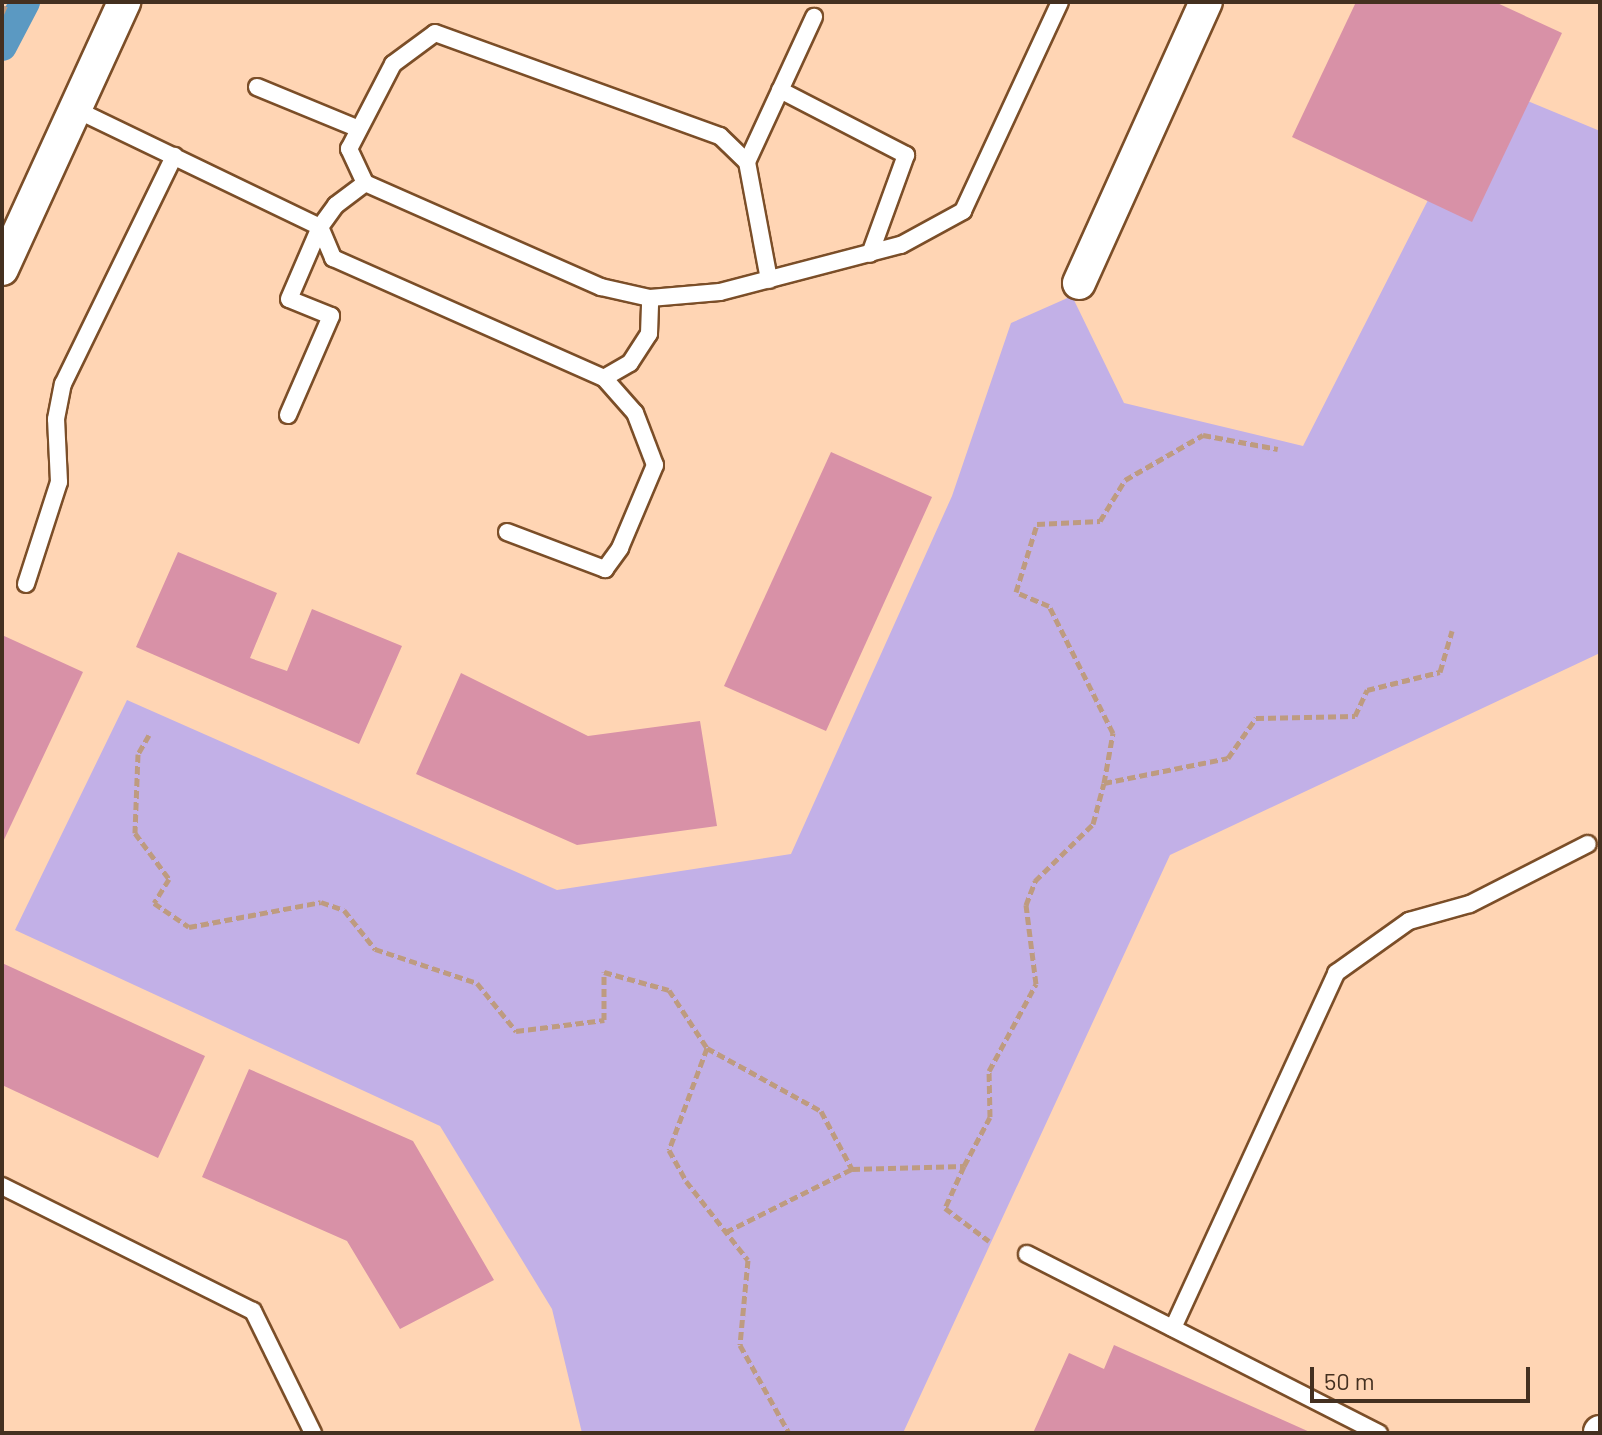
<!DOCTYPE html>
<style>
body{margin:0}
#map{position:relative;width:1602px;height:1435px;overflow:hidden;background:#ffd5b4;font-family:Barlow,sans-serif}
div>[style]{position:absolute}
.green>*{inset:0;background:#c2b0e7}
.canal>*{height:30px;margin:-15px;padding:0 15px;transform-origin:15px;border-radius:15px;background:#5b99c2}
.building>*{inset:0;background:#d891a7}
.path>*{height:5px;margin-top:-2.5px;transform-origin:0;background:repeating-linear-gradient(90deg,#be9b80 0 8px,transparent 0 12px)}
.roads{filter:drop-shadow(2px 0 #7b4e28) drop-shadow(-2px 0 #7b4e28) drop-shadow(0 2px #7b4e28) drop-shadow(0 -2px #7b4e28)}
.service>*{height:16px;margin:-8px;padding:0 8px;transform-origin:8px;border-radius:8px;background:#fff}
.minor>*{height:32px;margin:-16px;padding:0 16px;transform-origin:16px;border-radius:16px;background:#fff}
span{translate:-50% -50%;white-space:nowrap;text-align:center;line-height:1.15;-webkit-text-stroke:8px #ffd5b4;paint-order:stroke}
.frame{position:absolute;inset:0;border:4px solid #443020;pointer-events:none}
.scale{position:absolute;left:1310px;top:1367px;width:220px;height:36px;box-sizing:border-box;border:4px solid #443020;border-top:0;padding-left:10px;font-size:24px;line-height:28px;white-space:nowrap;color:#443020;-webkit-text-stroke:6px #ffd5b4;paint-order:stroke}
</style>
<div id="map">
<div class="green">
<i style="clip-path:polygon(1487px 84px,1600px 131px,1600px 653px,1170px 855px,903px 1433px,582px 1433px,552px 1309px,440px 1126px,15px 930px,127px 700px,557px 890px,791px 854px,952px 496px,1011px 323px,1072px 296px,1124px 403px,1303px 446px)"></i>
</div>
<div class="canal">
<i style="left:2px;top:46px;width:50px;rotate:-62.4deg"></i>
</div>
<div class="building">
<i style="clip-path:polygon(1356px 2px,1495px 2px,1562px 33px,1472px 222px,1292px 137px)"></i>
<i style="clip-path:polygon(831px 452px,932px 497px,826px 731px,724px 686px)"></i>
<i style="clip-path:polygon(178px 552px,277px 593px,250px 658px,287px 671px,312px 609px,402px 646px,359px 744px,136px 647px)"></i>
<i style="clip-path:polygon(2px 635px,83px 672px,2px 844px)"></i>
<i style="clip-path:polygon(461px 673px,588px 736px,700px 721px,717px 826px,577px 845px,416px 774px)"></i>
<i style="clip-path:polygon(2px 963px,205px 1056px,158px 1158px,2px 1085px)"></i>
<i style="clip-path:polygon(249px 1069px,413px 1141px,494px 1280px,400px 1329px,347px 1241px,202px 1177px)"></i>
<i style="clip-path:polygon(1114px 1345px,1312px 1433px,1033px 1433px,1069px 1353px,1104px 1369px)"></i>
</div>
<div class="path">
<i style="left:2px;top:13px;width:12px;rotate:-66deg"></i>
<i style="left:149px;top:735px;width:22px;rotate:120deg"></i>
<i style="left:138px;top:754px;width:79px;rotate:92.2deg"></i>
<i style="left:135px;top:833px;width:57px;rotate:53.5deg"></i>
<i style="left:169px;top:879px;width:28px;rotate:122deg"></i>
<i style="left:154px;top:903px;width:42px;rotate:34.4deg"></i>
<i style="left:189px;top:927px;width:134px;rotate:-10.7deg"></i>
<i style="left:321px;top:902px;width:24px;rotate:19deg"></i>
<i style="left:344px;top:910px;width:50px;rotate:51.5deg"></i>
<i style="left:375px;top:949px;width:108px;rotate:18.4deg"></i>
<i style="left:477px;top:983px;width:62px;rotate:50.9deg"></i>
<i style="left:516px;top:1031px;width:89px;rotate:-7.1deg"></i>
<i style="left:604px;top:1020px;width:48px;rotate:-90deg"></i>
<i style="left:604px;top:972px;width:67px;rotate:15.5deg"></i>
<i style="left:669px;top:990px;width:69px;rotate:56.8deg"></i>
<i style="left:707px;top:1048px;width:109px;rotate:110.4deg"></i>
<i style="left:669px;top:1150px;width:35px;rotate:61deg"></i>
<i style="left:686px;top:1181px;width:100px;rotate:51.9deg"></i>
<i style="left:748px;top:1260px;width:85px;rotate:95.4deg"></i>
<i style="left:740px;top:1345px;width:101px;rotate:60.9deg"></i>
<i style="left:1104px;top:783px;width:51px;rotate:-79.8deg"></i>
<i style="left:1113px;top:733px;width:142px;rotate:-116.7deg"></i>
<i style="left:1049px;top:606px;width:36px;rotate:-157deg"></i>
<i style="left:1016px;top:592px;width:71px;rotate:-72.8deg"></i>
<i style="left:1037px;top:524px;width:63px;rotate:-2.7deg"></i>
<i style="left:1100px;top:521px;width:48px;rotate:-58.6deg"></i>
<i style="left:1125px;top:480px;width:90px;rotate:-30deg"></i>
<i style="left:1203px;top:435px;width:76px;rotate:10.6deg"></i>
<i style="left:707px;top:1048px;width:130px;rotate:28.9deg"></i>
<i style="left:821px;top:1111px;width:66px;rotate:61.9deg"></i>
<i style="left:964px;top:1166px;width:55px;rotate:-62deg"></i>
<i style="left:990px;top:1117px;width:46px;rotate:-91.2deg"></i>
<i style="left:989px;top:1071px;width:99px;rotate:-61.6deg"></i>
<i style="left:1036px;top:984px;width:80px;rotate:-97.2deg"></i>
<i style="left:1026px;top:905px;width:26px;rotate:-69deg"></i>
<i style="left:1035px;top:881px;width:81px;rotate:-44.5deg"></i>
<i style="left:1093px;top:824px;width:42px;rotate:-75deg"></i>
<i style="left:1104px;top:783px;width:126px;rotate:-11.4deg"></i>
<i style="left:1228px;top:758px;width:49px;rotate:-55deg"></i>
<i style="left:1256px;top:718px;width:99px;rotate:-1.2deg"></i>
<i style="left:1355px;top:716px;width:29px;rotate:-65deg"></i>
<i style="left:1367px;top:690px;width:75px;rotate:-13.9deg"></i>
<i style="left:1440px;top:672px;width:43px;rotate:-73.7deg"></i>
<i style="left:726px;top:1232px;width:141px;rotate:-26.6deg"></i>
<i style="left:852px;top:1169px;width:112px;rotate:-1.5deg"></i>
<i style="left:964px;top:1166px;width:46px;rotate:114.3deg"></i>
<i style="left:945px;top:1208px;width:55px;rotate:36.9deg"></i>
</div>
<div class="roads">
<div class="service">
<i style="left:257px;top:87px;width:110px;rotate:22.4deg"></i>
<i style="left:780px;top:90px;width:142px;rotate:27.3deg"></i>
<i style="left:906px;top:155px;width:105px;rotate:110deg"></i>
<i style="left:77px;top:110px;width:270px;rotate:25.7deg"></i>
<i style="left:320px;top:227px;width:27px;rotate:-54deg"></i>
<i style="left:336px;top:205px;width:36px;rotate:-37deg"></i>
<i style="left:365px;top:183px;width:258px;rotate:23.8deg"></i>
<i style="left:601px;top:287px;width:50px;rotate:12.7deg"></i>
<i style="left:650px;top:298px;width:70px;rotate:-4.9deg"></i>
<i style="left:720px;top:292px;width:187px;rotate:-14.6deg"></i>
<i style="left:901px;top:245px;width:71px;rotate:-28.7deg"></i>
<i style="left:963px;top:211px;width:230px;rotate:-65.1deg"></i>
<i style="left:747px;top:162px;width:160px;rotate:-65.2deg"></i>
<i style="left:365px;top:183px;width:38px;rotate:-115deg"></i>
<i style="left:349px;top:149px;width:96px;rotate:-62.6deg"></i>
<i style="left:393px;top:64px;width:52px;rotate:-36.4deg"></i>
<i style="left:435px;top:33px;width:303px;rotate:19.9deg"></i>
<i style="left:720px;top:136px;width:37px;rotate:44deg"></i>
<i style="left:747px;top:162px;width:120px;rotate:79.4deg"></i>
<i style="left:320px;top:227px;width:34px;rotate:67deg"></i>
<i style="left:333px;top:258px;width:296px;rotate:23.9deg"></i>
<i style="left:604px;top:378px;width:30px;rotate:-30deg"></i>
<i style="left:630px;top:363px;width:35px;rotate:-57deg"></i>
<i style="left:649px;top:334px;width:36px;rotate:-88deg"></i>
<i style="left:288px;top:415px;width:108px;rotate:-66.5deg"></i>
<i style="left:331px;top:316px;width:45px;rotate:-158deg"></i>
<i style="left:289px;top:299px;width:78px;rotate:-66.7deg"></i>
<i style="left:507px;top:532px;width:105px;rotate:20.7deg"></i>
<i style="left:605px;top:569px;width:26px;rotate:-54deg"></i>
<i style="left:620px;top:548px;width:90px;rotate:-67.1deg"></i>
<i style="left:655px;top:465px;width:56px;rotate:-111deg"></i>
<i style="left:635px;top:413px;width:47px;rotate:-131.5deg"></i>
<i style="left:26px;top:584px;width:107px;rotate:-72.1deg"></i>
<i style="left:59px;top:482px;width:63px;rotate:-92.7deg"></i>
<i style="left:56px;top:419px;width:36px;rotate:-79deg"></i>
<i style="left:63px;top:384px;width:254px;rotate:-64deg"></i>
<i style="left:2px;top:1186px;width:280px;rotate:26.5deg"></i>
<i style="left:253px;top:1311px;width:136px;rotate:63.8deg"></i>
<i style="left:1027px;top:1254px;width:395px;rotate:27deg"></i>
<i style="left:1173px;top:1328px;width:391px;rotate:-65.3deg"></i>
<i style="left:1336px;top:973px;width:90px;rotate:-35.5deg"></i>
<i style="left:1409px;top:921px;width:63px;rotate:-15.6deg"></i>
<i style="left:1470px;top:904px;width:132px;rotate:-27deg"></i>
</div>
<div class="minor">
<i style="left:2px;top:269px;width:294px;rotate:-65.4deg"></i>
<i style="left:1079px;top:283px;width:308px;rotate:-65.7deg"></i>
<i style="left:1600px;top:1433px;width:1px;rotate:-90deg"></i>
</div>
</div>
<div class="frame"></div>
<div class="scale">50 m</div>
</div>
